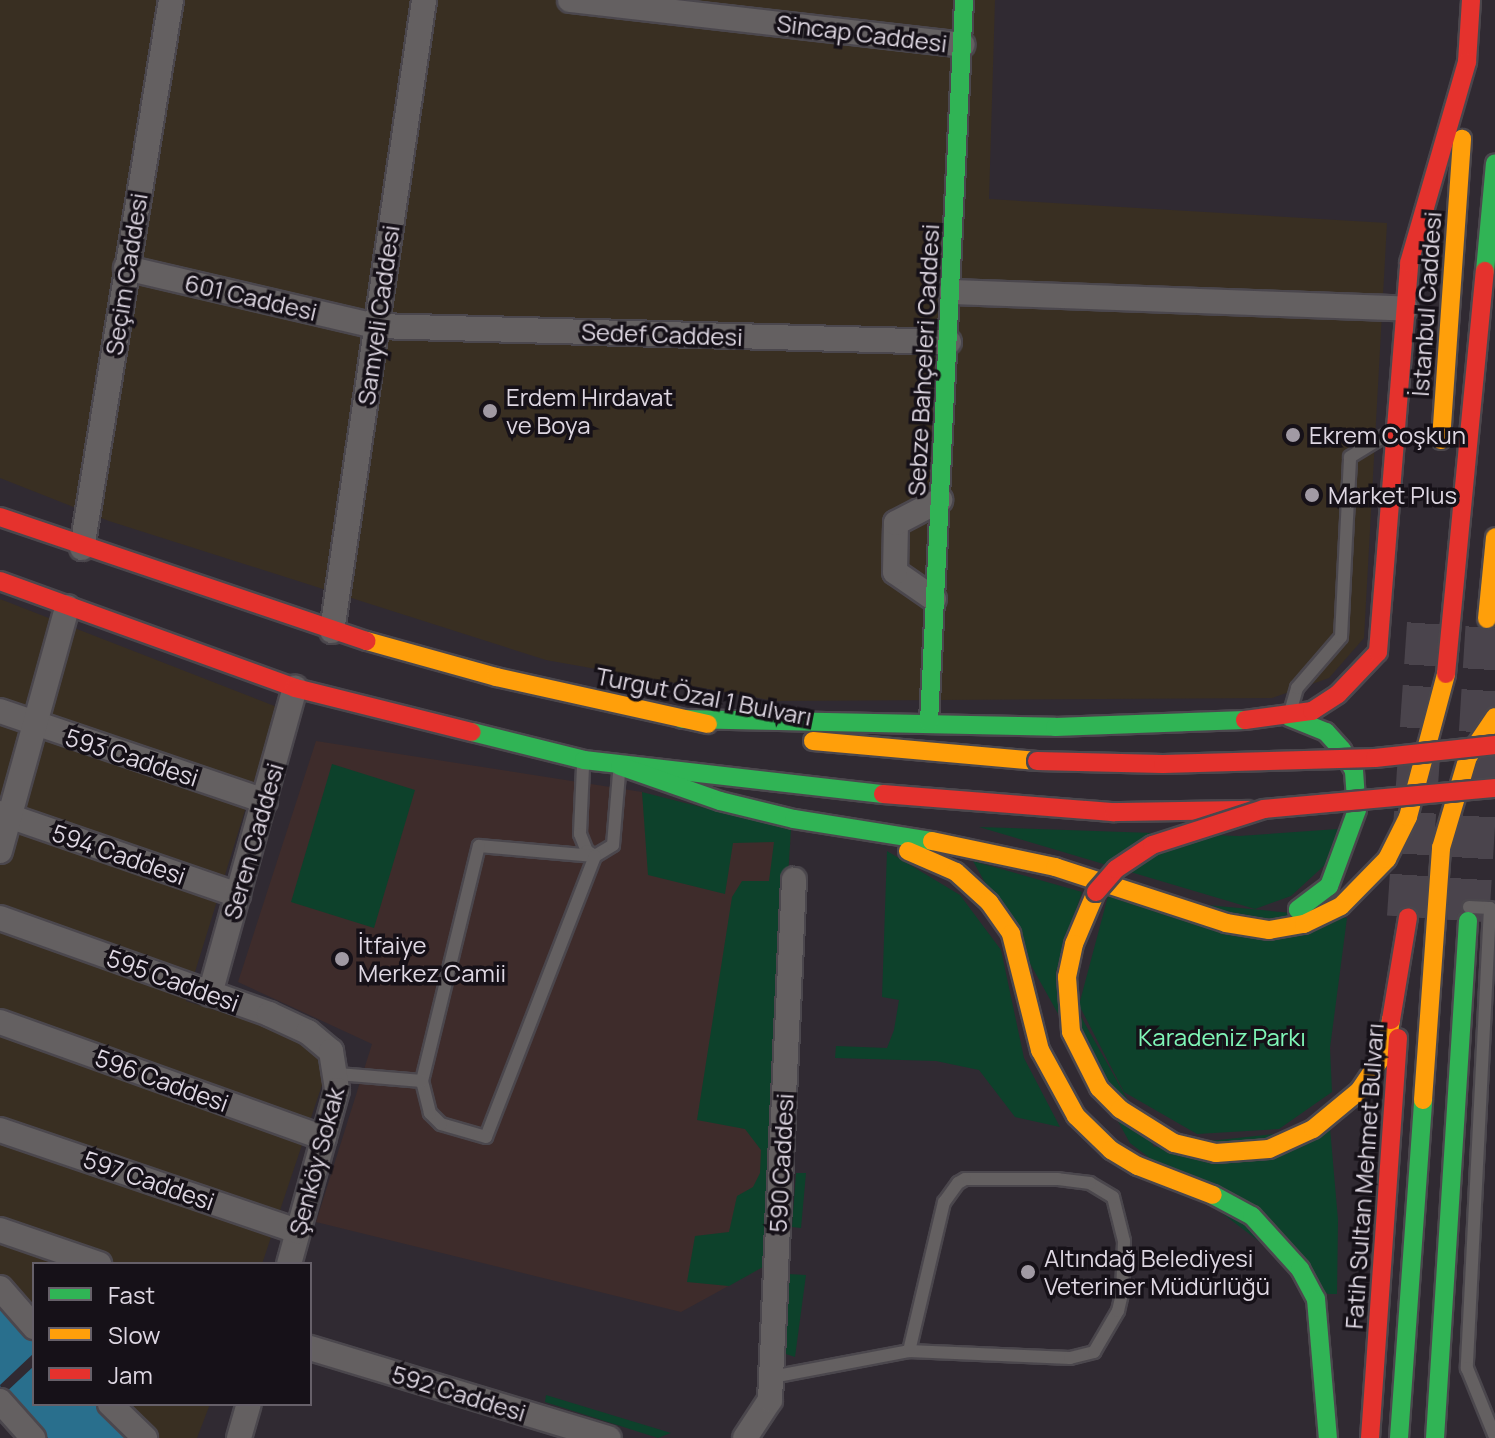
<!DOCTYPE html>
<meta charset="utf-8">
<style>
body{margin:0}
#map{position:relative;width:1495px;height:1438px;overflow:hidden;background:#302a32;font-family:Manrope,sans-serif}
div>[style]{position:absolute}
.commercial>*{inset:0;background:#3e2c2b}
.industrial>*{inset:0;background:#392f22}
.green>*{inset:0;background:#0d412b}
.water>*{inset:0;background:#296f8d}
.pier>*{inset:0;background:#302a32}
.highway-tunnel>*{height:42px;margin-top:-21px;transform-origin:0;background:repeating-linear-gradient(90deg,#4a444c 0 42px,transparent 0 63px)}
.roads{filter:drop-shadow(2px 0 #4b474d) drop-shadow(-2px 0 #4b474d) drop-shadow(0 2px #4b474d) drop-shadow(0 -2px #4b474d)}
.lane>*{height:12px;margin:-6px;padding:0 6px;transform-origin:6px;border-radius:6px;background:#646061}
.street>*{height:24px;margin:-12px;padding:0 12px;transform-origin:12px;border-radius:12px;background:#646061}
.fast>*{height:18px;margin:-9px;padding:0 9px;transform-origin:9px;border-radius:9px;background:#30b455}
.slow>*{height:18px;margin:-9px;padding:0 9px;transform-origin:9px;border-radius:9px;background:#ff9f0a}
.jam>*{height:18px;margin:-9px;padding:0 9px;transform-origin:9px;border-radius:9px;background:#e5322d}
.bridges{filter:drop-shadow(2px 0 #4b474d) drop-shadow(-2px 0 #4b474d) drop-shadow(0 2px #4b474d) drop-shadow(0 -2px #4b474d)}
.jam-bridge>*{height:18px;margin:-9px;padding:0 9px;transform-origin:9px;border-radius:9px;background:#e5322d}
.dots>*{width:22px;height:22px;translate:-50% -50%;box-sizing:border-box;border:4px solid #161118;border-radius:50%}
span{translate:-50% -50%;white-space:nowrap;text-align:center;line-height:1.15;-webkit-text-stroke:7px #161118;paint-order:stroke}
.street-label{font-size:24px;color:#ded7e2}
.poi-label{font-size:24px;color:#ded7e2}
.left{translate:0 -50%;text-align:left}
.park-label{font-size:24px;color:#80f7b8}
.legend{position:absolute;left:32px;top:1262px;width:280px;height:144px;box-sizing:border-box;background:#161118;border:2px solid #666069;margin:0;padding:10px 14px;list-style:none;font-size:24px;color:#ded7e2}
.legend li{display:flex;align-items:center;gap:16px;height:40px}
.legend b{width:40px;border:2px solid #666069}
</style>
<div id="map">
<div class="commercial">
<i style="clip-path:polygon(316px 741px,642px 792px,791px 830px,763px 1267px,681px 1312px,316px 1222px,372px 1044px,238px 982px)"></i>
</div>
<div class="industrial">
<i style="clip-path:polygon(0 0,995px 0,989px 199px,1387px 223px,1364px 638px,1329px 678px,1272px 698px,775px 701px,546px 660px,109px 521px,0 478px)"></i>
<i style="clip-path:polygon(0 599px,277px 707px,186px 1001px,296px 1036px,315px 1051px,324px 1079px,262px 1264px,34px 1264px,34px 1340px,0 1305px)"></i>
<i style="clip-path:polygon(99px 1404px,210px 1404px,197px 1438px,134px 1438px)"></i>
</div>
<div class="green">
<i style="clip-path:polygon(332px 764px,415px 790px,374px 928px,291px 902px)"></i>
<i style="clip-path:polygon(642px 792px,791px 830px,763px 1267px,729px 1286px,687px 1282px,695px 1236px,729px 1232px,737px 1196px,753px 1187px,760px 1173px,761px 1150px,745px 1129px,697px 1120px,732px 897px,742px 881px,769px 881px,774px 842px,733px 843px,725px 894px,648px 875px)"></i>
<i style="clip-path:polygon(979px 827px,1239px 836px,1338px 829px,1327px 863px,1291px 896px,1255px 909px)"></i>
<i style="clip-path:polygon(887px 851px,960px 895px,1001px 950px,1024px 1058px,1060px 1127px,1015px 1117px,979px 1070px,936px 1061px,835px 1058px,836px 1046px,887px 1048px,894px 1030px,899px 1000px,882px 997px)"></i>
<i style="clip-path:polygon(973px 861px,1082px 892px,1056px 972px,1154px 1147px,1330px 1128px,1338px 1220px,1337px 1294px,1328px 1294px,1130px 1143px)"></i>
<i style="clip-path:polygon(1108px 896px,1347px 918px,1330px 1048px,1332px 1092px,1279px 1129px,1197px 1134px,1124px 1092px,1079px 1005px)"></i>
<i style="clip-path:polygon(796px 1173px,806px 1173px,801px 1228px,792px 1227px)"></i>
<i style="clip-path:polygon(788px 1274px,806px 1275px,795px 1357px,786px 1354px)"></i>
<i style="clip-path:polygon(546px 1395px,671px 1433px,658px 1438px,545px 1402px)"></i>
</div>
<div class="water">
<i style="clip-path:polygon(0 1305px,34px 1340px,34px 1404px,97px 1404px,131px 1438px,48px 1438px,0 1388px)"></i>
</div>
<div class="pier">
<i style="clip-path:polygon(34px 1353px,34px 1366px,3px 1395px,0 1385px)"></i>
</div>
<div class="highway-tunnel">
<i style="left:1408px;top:917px;width:306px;rotate:-86.1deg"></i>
<i style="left:1468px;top:921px;width:303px;rotate:-86.4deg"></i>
</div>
<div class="roads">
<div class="lane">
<i style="left:1291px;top:709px;width:22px;rotate:-74deg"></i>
<i style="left:1297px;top:688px;width:67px;rotate:-49.2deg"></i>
<i style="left:1341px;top:637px;width:180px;rotate:-87.1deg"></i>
<i style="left:1350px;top:457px;width:42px;rotate:-31.4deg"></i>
<i style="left:583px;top:767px;width:67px;rotate:92.6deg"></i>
<i style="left:580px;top:834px;width:18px;rotate:68deg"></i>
<i style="left:587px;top:851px;width:9px;rotate:32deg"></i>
<i style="left:595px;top:856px;width:21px;rotate:-31deg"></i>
<i style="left:613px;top:845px;width:72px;rotate:-85.2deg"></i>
<i style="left:479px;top:846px;width:116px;rotate:4.9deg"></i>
<i style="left:595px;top:856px;width:301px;rotate:111.2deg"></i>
<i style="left:486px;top:1137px;width:47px;rotate:-163.9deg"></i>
<i style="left:441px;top:1124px;width:16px;rotate:-135deg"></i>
<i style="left:430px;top:1113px;width:33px;rotate:-104deg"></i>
<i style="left:422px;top:1081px;width:242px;rotate:-76.4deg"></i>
<i style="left:1469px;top:907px;width:21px;rotate:3deg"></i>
<i style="left:1490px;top:908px;width:461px;rotate:92.9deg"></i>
<i style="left:1467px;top:1368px;width:74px;rotate:67.9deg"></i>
<i style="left:338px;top:1074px;width:84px;rotate:4.8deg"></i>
<i style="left:772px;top:1377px;width:139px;rotate:-10.7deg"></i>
<i style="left:909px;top:1351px;width:161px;rotate:2.5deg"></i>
<i style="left:1070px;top:1358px;width:25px;rotate:-14deg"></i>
<i style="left:1094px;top:1352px;width:48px;rotate:-59.7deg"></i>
<i style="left:1118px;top:1311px;width:17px;rotate:-77deg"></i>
<i style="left:1122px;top:1294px;width:53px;rotate:-87.8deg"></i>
<i style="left:1124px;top:1241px;width:45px;rotate:-104deg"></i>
<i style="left:1113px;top:1197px;width:27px;rotate:-149deg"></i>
<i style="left:1090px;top:1183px;width:32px;rotate:-173deg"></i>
<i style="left:1058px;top:1179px;width:93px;rotate:180deg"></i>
<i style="left:965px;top:1179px;width:8px;rotate:150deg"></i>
<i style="left:958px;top:1183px;width:24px;rotate:126deg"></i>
<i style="left:944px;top:1202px;width:153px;rotate:103.2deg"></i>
</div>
<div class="street">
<i style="left:570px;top:0;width:395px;rotate:6.5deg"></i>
<i style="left:126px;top:268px;width:257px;rotate:13.1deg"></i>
<i style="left:376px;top:326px;width:573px;rotate:1.6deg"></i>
<i style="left:951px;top:292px;width:455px;rotate:2.1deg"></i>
<i style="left:82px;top:548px;width:555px;rotate:-80.78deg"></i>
<i style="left:934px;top:599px;width:47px;rotate:-145.3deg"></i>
<i style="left:895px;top:572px;width:49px;rotate:-88.8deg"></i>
<i style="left:896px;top:523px;width:50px;rotate:-27.6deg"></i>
<i style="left:332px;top:631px;width:638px;rotate:-81.7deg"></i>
<i style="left:0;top:711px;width:280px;rotate:18.8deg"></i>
<i style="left:0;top:813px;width:252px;rotate:19deg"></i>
<i style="left:0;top:851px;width:253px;rotate:-74.6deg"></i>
<i style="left:0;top:918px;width:286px;rotate:19.6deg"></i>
<i style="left:269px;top:1014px;width:43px;rotate:24.8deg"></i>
<i style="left:308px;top:1032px;width:30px;rotate:40deg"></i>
<i style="left:331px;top:1051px;width:39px;rotate:81deg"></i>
<i style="left:337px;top:1090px;width:180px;rotate:105.4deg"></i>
<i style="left:210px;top:994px;width:318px;rotate:-74.5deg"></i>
<i style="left:0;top:1022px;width:344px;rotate:19.7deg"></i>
<i style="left:0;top:1130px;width:314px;rotate:18.8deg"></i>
<i style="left:0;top:1230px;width:105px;rotate:19deg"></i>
<i style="left:0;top:1288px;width:52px;rotate:48.9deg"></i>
<i style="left:310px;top:1348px;width:312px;rotate:16.8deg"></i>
<i style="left:0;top:1401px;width:50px;rotate:48.3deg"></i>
<i style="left:110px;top:1404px;width:49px;rotate:44.2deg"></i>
<i style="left:239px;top:1438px;width:35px;rotate:-74deg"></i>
<i style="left:745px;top:1438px;width:45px;rotate:-56.7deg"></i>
<i style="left:770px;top:1400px;width:521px;rotate:-87.36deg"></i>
</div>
<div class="fast">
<i style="left:1485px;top:271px;width:108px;rotate:-84.7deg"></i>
<i style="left:1289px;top:717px;width:40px;rotate:22deg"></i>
<i style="left:1326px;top:732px;width:24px;rotate:48deg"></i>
<i style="left:1342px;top:750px;width:24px;rotate:60deg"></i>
<i style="left:1354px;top:771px;width:39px;rotate:86deg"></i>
<i style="left:1357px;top:810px;width:81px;rotate:110.2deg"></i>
<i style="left:1329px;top:886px;width:39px;rotate:143deg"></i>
<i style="left:682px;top:719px;width:373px;rotate:1.2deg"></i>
<i style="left:1055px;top:727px;width:190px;rotate:-2.1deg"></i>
<i style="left:929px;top:722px;width:723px;rotate:-87.22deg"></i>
<i style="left:472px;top:732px;width:115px;rotate:14deg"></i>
<i style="left:584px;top:760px;width:301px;rotate:6.5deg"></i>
<i style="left:620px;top:766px;width:106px;rotate:19.3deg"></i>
<i style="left:720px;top:801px;width:76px;rotate:13.7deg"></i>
<i style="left:794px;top:819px;width:140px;rotate:9.1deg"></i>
<i style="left:1213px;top:1195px;width:44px;rotate:28.3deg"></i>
<i style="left:1252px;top:1216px;width:72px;rotate:47.8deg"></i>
<i style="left:1300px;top:1269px;width:34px;rotate:62deg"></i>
<i style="left:1316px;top:1299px;width:140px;rotate:85.1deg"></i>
<i style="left:1399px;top:1438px;width:339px;rotate:-85.9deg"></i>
<i style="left:1435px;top:1438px;width:518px;rotate:-86.35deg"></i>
</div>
<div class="slow">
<i style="left:1441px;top:440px;width:302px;rotate:-86deg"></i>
<i style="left:1487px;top:619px;width:82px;rotate:-84.4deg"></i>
<i style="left:367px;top:641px;width:134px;rotate:15.6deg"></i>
<i style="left:496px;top:677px;width:217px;rotate:12.5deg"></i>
<i style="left:813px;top:741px;width:225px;rotate:5.1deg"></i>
<i style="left:932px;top:841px;width:126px;rotate:11.9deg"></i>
<i style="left:1055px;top:867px;width:180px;rotate:18.1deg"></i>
<i style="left:1226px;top:923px;width:44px;rotate:9.2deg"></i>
<i style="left:1269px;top:930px;width:36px;rotate:-10deg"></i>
<i style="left:1304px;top:924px;width:41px;rotate:-25.9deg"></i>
<i style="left:1341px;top:906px;width:66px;rotate:-45.6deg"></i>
<i style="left:1387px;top:859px;width:47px;rotate:-63.4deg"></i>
<i style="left:1408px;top:817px;width:148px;rotate:-75.1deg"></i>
<i style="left:908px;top:851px;width:52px;rotate:23.6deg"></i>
<i style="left:956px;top:872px;width:45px;rotate:42.3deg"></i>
<i style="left:989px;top:902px;width:39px;rotate:55deg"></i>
<i style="left:1011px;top:934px;width:120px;rotate:76deg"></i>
<i style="left:1040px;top:1050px;width:75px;rotate:61.4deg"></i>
<i style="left:1076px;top:1116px;width:49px;rotate:44.2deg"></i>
<i style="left:1111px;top:1150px;width:31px;rotate:31deg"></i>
<i style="left:1138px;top:1166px;width:80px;rotate:21.1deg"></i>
<i style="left:1096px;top:892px;width:56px;rotate:112.9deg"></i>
<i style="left:1074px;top:944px;width:34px;rotate:102deg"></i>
<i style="left:1067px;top:977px;width:55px;rotate:85.8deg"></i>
<i style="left:1071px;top:1032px;width:63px;rotate:63.4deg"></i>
<i style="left:1099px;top:1088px;width:30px;rotate:45deg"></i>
<i style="left:1120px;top:1109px;width:64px;rotate:32.2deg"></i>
<i style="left:1174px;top:1143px;width:43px;rotate:13.4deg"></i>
<i style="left:1216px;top:1153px;width:53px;rotate:-4.3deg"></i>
<i style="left:1269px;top:1149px;width:48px;rotate:-24.4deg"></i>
<i style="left:1313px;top:1129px;width:60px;rotate:-39.6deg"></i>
<i style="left:1359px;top:1091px;width:48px;rotate:-56deg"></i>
<i style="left:1386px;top:1051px;width:31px;rotate:-81deg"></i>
<i style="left:1423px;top:1100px;width:253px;rotate:-85.9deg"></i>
<i style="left:1441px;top:848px;width:95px;rotate:-73.5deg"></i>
<i style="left:1468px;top:757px;width:48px;rotate:-56deg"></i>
</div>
<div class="jam">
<i style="left:1467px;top:62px;width:62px;rotate:-86.3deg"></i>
<i style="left:0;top:517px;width:387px;rotate:18.7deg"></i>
<i style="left:0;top:581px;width:314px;rotate:19.9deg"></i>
<i style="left:295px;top:688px;width:182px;rotate:14deg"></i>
<i style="left:1446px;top:674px;width:405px;rotate:-84.5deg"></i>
<i style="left:1245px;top:720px;width:68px;rotate:-7.7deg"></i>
<i style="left:1312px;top:711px;width:31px;rotate:-33deg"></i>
<i style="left:1338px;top:694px;width:58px;rotate:-46.4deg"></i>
<i style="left:1378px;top:652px;width:390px;rotate:-85.4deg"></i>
<i style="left:1409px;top:263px;width:209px;rotate:-73.9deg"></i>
<i style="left:883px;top:794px;width:232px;rotate:4.5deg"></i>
<i style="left:1114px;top:812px;width:134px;rotate:-0.9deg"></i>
<i style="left:1391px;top:1020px;width:104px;rotate:-80.6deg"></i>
<i style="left:1370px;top:1438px;width:401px;rotate:-86deg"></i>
</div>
</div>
<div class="bridges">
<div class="jam-bridge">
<i style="left:1037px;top:761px;width:126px;rotate:1.4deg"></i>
<i style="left:1163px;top:764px;width:212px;rotate:-1.6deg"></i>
<i style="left:1375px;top:758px;width:121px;rotate:-6.2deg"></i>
<i style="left:1096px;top:892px;width:30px;rotate:-49deg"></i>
<i style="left:1116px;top:869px;width:43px;rotate:-33.7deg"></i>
<i style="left:1152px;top:845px;width:118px;rotate:-17.8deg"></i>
<i style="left:1264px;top:809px;width:232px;rotate:-5.2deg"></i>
</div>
</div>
<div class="dots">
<i style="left:490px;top:411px;background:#a19aa4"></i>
<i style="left:1293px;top:435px;background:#a19aa4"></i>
<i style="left:1312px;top:495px;background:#a19aa4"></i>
<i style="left:342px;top:959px;background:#a19aa4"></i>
<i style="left:1028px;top:1272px;background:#a19aa4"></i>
</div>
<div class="street-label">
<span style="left:862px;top:33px;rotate:7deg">Sincap Caddesi</span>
<span style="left:126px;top:274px;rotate:-81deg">Seçim Caddesi</span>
<span style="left:251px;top:297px;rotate:13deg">601 Caddesi</span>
<span style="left:1426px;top:304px;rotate:-86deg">İstanbul Caddesi</span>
<span style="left:378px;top:315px;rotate:-82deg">Samyeli Caddesi</span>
<span style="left:662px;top:334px;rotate:2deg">Sedef Caddesi</span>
<span style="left:923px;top:360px;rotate:-87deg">Sebze Bahçeleri Caddesi</span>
<span style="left:704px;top:696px;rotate:11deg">Turgut Özal 1 Bulvarı</span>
<span style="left:132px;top:757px;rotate:18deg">593 Caddesi</span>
<span style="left:253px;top:841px;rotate:-74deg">Seren Caddesi</span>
<span style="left:119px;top:854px;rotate:19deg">594 Caddesi</span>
<span style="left:173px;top:980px;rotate:20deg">595 Caddesi</span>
<span style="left:162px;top:1080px;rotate:20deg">596 Caddesi</span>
<span style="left:316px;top:1161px;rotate:-75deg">Şenköy Sokak</span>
<span style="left:781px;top:1163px;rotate:-87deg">590 Caddesi</span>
<span style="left:1364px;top:1176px;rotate:-86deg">Fatih Sultan Mehmet Bulvarı</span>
<span style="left:149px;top:1180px;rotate:19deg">597 Caddesi</span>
<span style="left:459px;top:1393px;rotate:17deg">592 Caddesi</span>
</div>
<div class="poi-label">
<span class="left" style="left:506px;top:411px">Erdem Hırdavat<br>ve Boya</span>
<span class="left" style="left:1309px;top:435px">Ekrem Coşkun</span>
<span class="left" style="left:1328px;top:495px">Market Plus</span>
<span class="left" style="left:358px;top:959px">İtfaiye<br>Merkez Camii</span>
<span class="left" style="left:1044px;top:1272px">Altındağ Belediyesi<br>Veteriner Müdürlüğü</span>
</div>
<div class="park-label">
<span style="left:1222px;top:1037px">Karadeniz Parkı</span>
</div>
<ul class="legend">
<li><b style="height:10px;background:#30b455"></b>Fast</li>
<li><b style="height:10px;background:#ff9f0a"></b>Slow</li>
<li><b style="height:10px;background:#e5322d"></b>Jam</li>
</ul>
</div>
